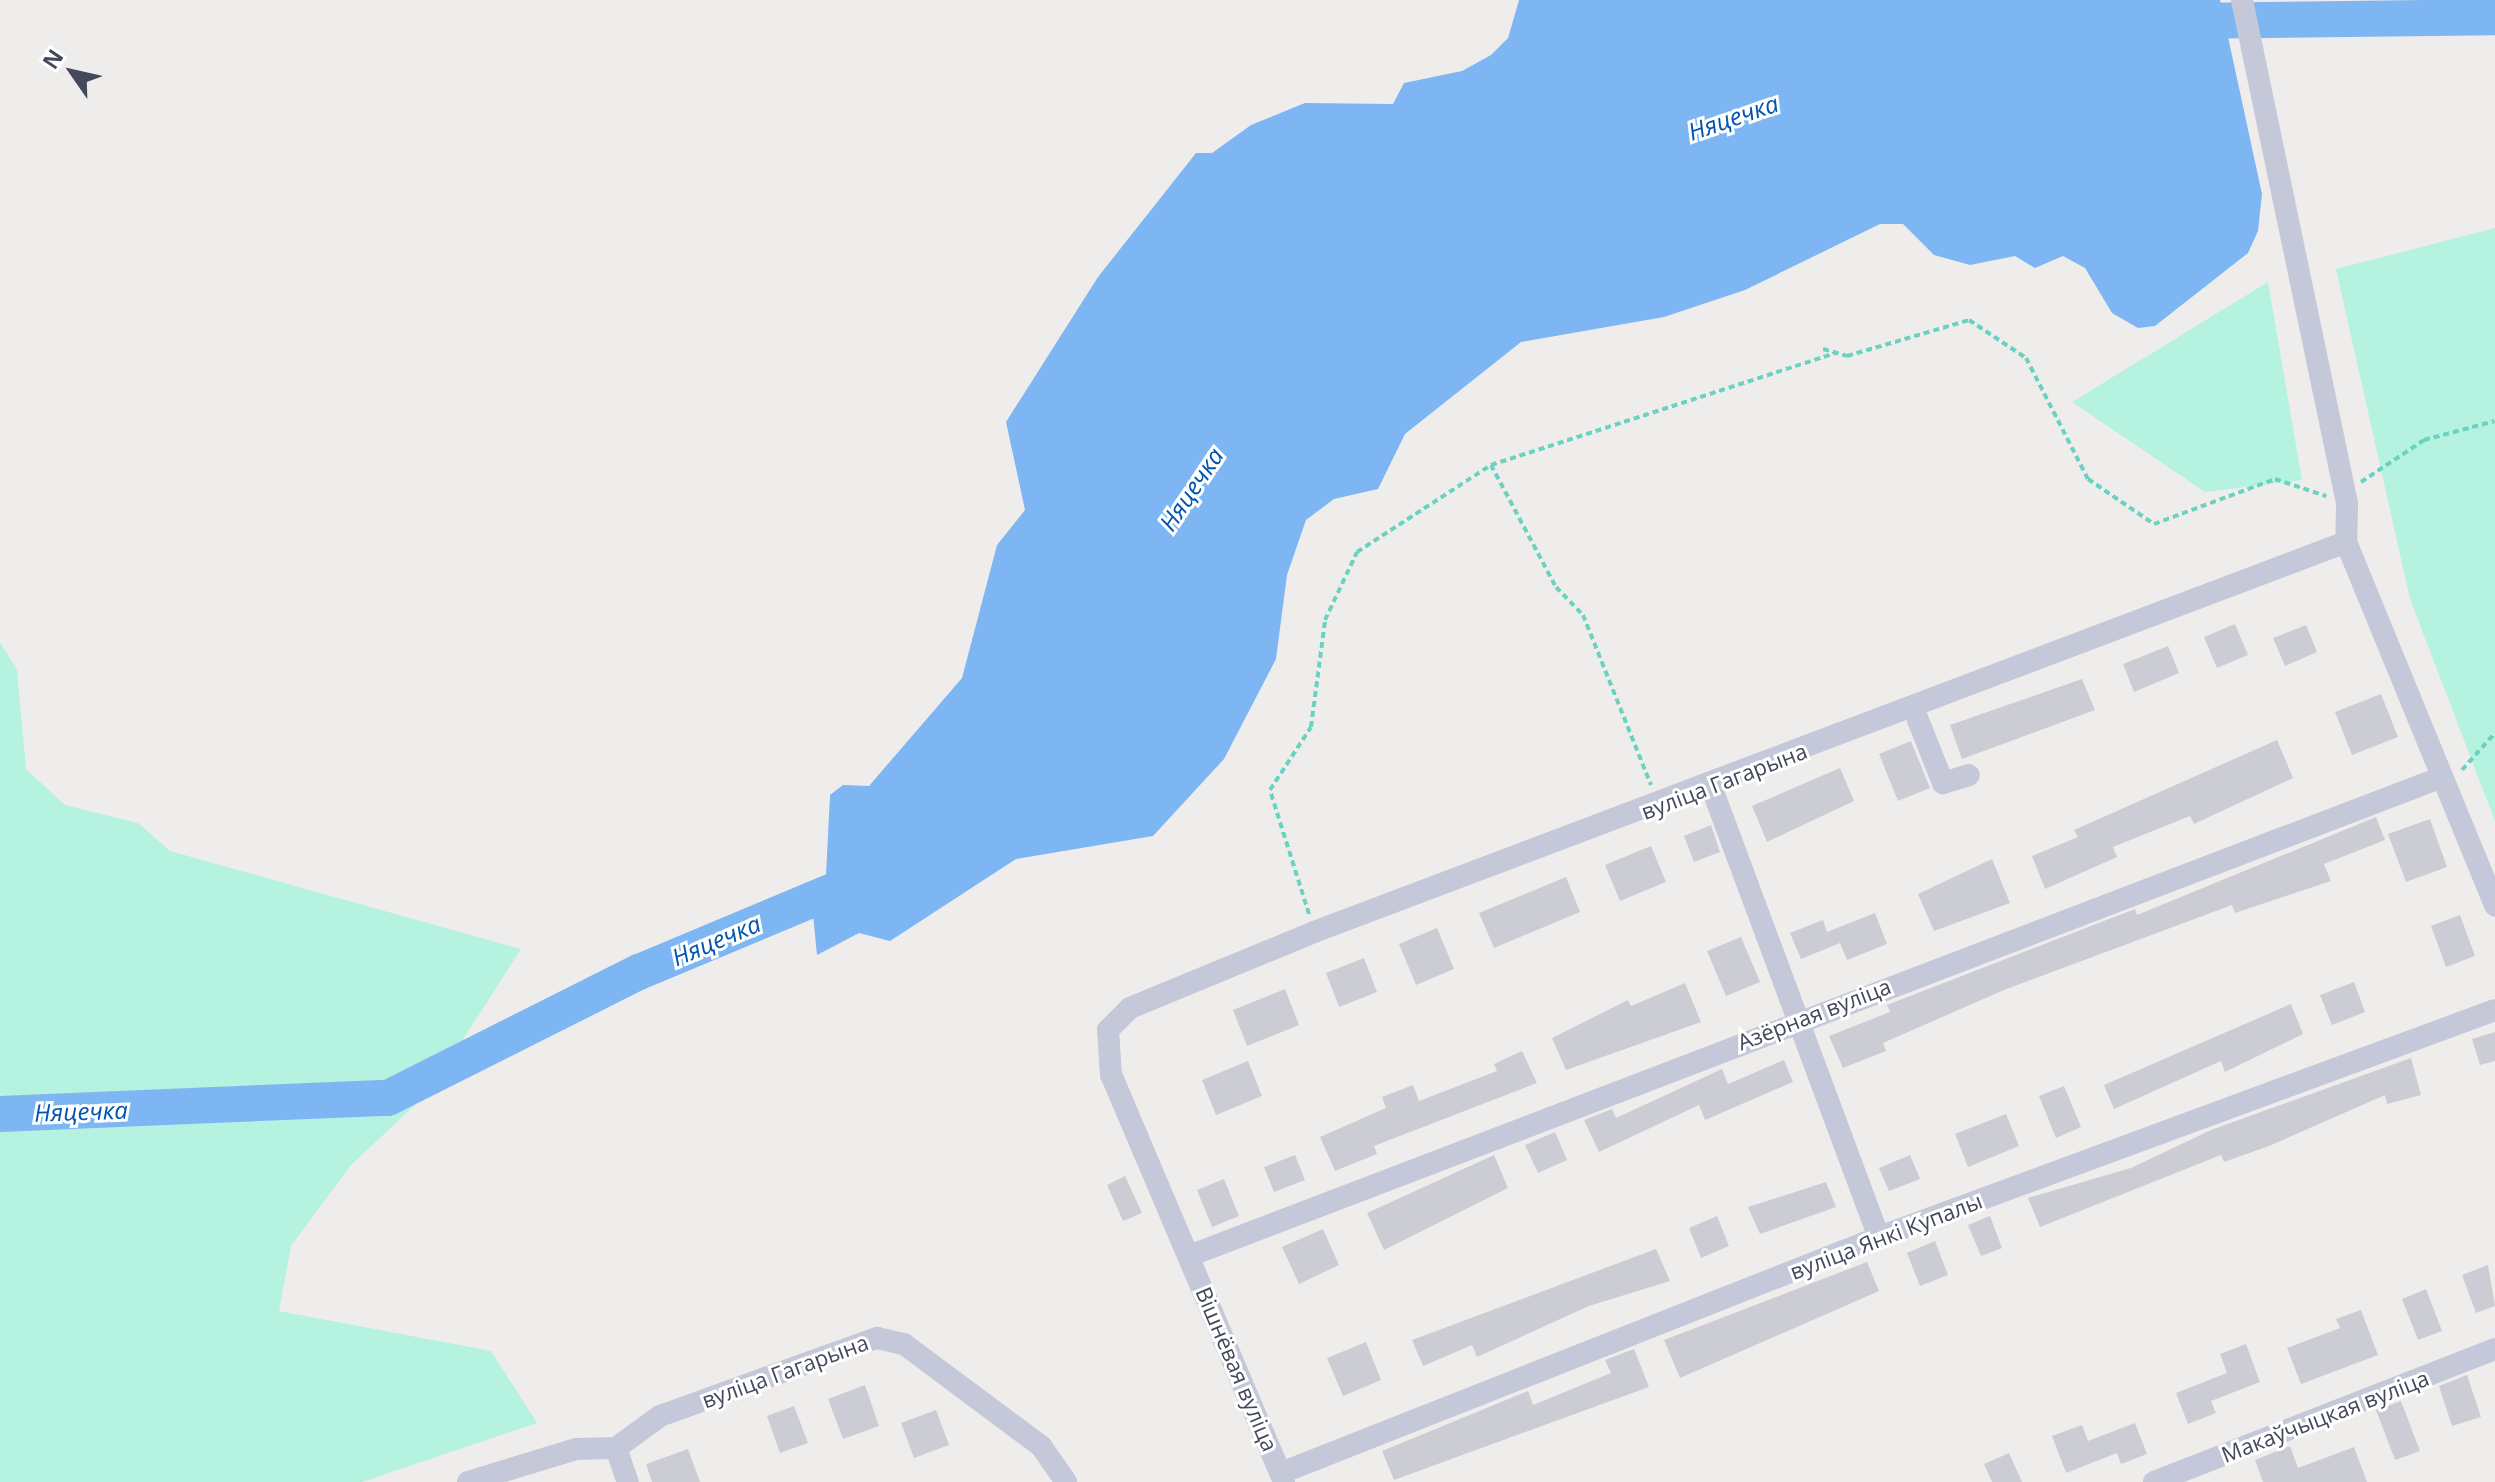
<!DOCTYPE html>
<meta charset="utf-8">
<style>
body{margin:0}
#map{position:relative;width:2495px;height:1482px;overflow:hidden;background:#efedeb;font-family:"Open Sans",sans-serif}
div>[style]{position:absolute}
.green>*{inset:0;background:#b5f2e0}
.water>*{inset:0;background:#7eb6f3}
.river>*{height:36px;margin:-18px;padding:0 18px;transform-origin:18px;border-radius:18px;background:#7eb6f3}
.building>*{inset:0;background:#ccccd5}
.path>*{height:4px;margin-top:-2px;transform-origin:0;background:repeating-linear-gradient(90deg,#6ad2c0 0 6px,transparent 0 10px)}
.minor>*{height:22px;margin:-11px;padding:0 11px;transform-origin:11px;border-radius:11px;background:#c4c8d8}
span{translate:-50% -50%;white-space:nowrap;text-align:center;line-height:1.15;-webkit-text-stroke:6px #fff;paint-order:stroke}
.street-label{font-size:22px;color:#43485b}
.water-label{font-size:24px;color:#0154b0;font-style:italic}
.north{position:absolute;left:32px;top:32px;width:80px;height:80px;-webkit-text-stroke:6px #fff;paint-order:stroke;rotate:304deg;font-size:22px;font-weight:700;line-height:32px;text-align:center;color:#43485b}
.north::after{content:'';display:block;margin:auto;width:28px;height:36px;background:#43485b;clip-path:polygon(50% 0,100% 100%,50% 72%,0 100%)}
</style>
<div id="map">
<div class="green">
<i style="clip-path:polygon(2495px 228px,2495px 821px,2410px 599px,2336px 269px)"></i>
<i style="clip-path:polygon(2268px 282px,2302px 480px,2205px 492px,2072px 402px)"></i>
<i style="clip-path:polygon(0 642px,17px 670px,26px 769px,65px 805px,138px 823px,170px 851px,521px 949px,430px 1091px,350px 1166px,291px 1246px,279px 1311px,491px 1351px,537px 1423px,362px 1482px,0 1482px)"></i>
</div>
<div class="water">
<i style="clip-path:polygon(1519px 0,2220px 0,2262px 194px,2258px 231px,2248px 253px,2155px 326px,2138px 328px,2112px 313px,2085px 268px,2063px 256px,2035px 268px,2015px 256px,1970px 265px,1934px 255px,1903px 224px,1880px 224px,1745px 290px,1664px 317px,1521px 342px,1405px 434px,1378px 489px,1334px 499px,1306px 520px,1287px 575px,1276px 659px,1224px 759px,1153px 836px,1016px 859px,890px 941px,859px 933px,817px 955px,812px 905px,800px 893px,826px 875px,830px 795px,843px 785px,869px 786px,962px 678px,997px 545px,1025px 510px,1006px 422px,1098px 277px,1196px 153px,1212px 153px,1251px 125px,1305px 103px,1393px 104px,1404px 83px,1462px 71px,1491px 55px,1508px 38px)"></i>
</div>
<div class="river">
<i style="left:2178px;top:21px;width:317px;rotate:-0.7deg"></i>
<i style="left:0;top:1114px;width:388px;rotate:-2.4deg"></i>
<i style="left:388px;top:1098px;width:281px;rotate:-26.7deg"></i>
<i style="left:639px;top:972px;width:233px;rotate:-22.7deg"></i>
</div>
<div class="building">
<i style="clip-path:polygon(2235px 624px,2248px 655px,2217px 668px,2204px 637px)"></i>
<i style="clip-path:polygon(2306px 625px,2317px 652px,2285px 666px,2273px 638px)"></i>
<i style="clip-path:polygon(2168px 646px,2179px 673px,2134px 692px,2123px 664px)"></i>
<i style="clip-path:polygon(2082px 679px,2095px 710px,1962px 759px,1950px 725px)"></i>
<i style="clip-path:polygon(2381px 694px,2398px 737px,2352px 755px,2335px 712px)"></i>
<i style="clip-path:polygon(2277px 740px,2293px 778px,2194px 824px,2190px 816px,2113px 847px,2117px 857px,2045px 889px,2032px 856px,2078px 837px,2074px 830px)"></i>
<i style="clip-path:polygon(1911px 741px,1930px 788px,1898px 801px,1879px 754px)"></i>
<i style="clip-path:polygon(1840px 768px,1854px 801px,1767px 842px,1752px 806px)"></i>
<i style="clip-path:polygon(2376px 817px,2385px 840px,2324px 864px,2331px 881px,2235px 913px,2232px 905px,2004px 990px,1883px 1043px,1886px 1051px,1843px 1068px,1829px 1036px,1890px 1012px,1887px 1005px,2135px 909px,2137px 915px)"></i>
<i style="clip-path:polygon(2430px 819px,2447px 867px,2406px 882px,2388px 834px)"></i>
<i style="clip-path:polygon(1711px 825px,1720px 852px,1694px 862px,1684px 836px)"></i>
<i style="clip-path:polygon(1651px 846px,1666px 882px,1620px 901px,1605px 865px)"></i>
<i style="clip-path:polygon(1992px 859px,2010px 903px,1934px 931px,1918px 894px)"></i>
<i style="clip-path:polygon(1566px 877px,1580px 912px,1494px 948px,1479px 913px)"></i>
<i style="clip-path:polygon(1875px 913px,1887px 944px,1847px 960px,1840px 943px,1801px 959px,1790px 933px,1823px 920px,1827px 932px)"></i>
<i style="clip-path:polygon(2460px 915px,2475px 956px,2446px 967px,2431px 926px)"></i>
<i style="clip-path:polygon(1437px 928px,1454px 969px,1416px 985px,1399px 944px)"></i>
<i style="clip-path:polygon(1741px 937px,1760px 982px,1726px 996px,1707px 951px)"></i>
<i style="clip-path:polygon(1364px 958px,1377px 992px,1339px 1007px,1326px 973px)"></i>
<i style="clip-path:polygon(2354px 982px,2365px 1012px,2332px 1025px,2320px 995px)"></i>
<i style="clip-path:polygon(1685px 983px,1701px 1022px,1566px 1070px,1552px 1038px,1628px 1000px,1631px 1006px)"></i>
<i style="clip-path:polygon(1285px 989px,1299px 1025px,1247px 1046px,1233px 1010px)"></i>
<i style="clip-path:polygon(2291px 1004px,2303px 1034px,2225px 1072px,2221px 1061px,2114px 1109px,2104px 1085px)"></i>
<i style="clip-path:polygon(2495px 1032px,2495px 1061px,2480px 1065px,2472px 1039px)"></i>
<i style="clip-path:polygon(1522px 1051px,1537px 1083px,1374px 1146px,1377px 1154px,1335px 1171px,1320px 1137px,1386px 1108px,1382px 1097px,1413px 1085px,1419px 1101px,1497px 1071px,1494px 1064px)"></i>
<i style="clip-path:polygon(2411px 1058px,2421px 1095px,2387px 1104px,2385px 1095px,2269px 1146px,2224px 1162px,2221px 1155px,2040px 1227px,2028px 1198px,2131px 1168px,2211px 1130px)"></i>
<i style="clip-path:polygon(1784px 1060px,1793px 1082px,1705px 1120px,1699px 1105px,1599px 1152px,1584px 1120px,1612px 1109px,1616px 1118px,1722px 1069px,1728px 1084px)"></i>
<i style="clip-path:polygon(1248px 1061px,1262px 1096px,1216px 1115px,1202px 1080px)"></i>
<i style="clip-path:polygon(2064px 1086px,2081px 1127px,2056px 1138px,2039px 1096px)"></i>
<i style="clip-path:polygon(2006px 1114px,2019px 1146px,1968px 1167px,1955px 1134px)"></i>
<i style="clip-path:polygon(1555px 1132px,1567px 1160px,1538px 1173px,1525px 1145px)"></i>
<i style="clip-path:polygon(1295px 1155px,1305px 1180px,1274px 1192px,1264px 1167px)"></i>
<i style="clip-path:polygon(1494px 1155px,1508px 1188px,1384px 1250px,1367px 1213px)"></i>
<i style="clip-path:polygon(1910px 1155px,1920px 1179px,1889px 1191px,1879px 1168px)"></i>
<i style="clip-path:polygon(1125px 1176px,1142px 1213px,1123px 1221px,1107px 1185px)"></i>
<i style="clip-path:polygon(1224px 1179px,1239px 1216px,1212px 1227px,1197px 1190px)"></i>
<i style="clip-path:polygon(1826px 1182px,1836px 1207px,1760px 1234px,1748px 1207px)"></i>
<i style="clip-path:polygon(1717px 1216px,1729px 1246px,1701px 1258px,1689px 1228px)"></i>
<i style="clip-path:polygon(1990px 1216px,2002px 1248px,1981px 1256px,1968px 1225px)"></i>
<i style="clip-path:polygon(1323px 1229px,1339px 1265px,1299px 1284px,1282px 1247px)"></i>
<i style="clip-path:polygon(1935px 1241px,1948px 1275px,1920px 1286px,1907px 1253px)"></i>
<i style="clip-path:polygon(1656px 1249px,1670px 1281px,1589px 1306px,1477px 1357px,1472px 1345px,1423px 1366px,1412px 1340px)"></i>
<i style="clip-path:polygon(1867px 1262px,1879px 1291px,1680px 1378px,1664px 1340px)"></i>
<i style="clip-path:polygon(2488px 1265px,2495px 1306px,2476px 1313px,2462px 1275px)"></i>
<i style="clip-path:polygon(2426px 1289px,2442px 1331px,2418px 1340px,2402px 1299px)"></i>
<i style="clip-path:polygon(2361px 1310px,2378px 1355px,2301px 1384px,2287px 1348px,2340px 1328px,2336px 1319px)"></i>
<i style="clip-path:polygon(1366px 1342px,1381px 1380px,1343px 1396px,1327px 1358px)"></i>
<i style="clip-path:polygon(2246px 1344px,2260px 1382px,2211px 1401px,2216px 1413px,2188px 1424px,2176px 1393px,2227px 1373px,2220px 1354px)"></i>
<i style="clip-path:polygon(1634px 1349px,1649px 1387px,1394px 1480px,1382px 1451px,1528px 1391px,1533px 1405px,1611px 1373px,1605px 1360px)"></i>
<i style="clip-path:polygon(2467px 1375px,2481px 1417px,2452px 1426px,2439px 1386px)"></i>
<i style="clip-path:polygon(865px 1385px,879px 1426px,843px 1439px,828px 1399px)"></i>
<i style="clip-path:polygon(2401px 1401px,2420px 1451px,2395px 1460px,2376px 1410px)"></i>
<i style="clip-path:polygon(794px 1406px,808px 1443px,780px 1453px,767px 1416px)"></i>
<i style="clip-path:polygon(936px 1410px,949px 1445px,914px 1458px,901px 1423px)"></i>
<i style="clip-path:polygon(2135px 1423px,2147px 1454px,2121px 1464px,2117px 1453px,2066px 1473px,2052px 1436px,2082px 1425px,2088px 1441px)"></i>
<i style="clip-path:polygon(2290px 1446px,2298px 1468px,2354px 1447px,2367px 1482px,2263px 1482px,2255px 1460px)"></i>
<i style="clip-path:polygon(688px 1449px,700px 1482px,652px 1482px,646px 1464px)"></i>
<i style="clip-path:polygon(2009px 1453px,2022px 1482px,1992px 1482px,1984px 1464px)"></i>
</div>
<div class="path">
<i style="left:1823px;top:349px;width:25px;rotate:16deg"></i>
<i style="left:1847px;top:356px;width:127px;rotate:-16.4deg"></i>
<i style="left:1969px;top:320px;width:69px;rotate:33.7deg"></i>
<i style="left:2026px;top:358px;width:136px;rotate:62.9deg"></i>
<i style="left:2088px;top:479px;width:80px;rotate:34.3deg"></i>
<i style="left:2154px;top:524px;width:129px;rotate:-20.4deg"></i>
<i style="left:2275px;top:479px;width:54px;rotate:18.4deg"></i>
<i style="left:1491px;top:465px;width:138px;rotate:62deg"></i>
<i style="left:1556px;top:587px;width:39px;rotate:46deg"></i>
<i style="left:1583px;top:615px;width:183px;rotate:68.2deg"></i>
<i style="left:2361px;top:482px;width:76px;rotate:-33.7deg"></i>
<i style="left:2424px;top:440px;width:73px;rotate:-15deg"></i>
<i style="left:2462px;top:770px;width:50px;rotate:-48.3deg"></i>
<i style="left:1309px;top:914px;width:130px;rotate:-107.5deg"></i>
<i style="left:1270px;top:790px;width:75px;rotate:-56.9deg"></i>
<i style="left:1311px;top:727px;width:108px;rotate:-82.5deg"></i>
<i style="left:1325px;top:620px;width:75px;rotate:-64.8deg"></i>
<i style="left:1357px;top:552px;width:160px;rotate:-33deg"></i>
<i style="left:1491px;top:465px;width:362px;rotate:-18deg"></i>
</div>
<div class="minor">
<i style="left:2242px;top:0;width:514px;rotate:78.21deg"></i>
<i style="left:2347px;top:503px;width:39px;rotate:91deg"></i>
<i style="left:2346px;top:542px;width:393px;rotate:67.7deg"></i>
<i style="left:1914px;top:710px;width:79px;rotate:68.3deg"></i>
<i style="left:1943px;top:783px;width:27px;rotate:-17deg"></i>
<i style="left:1711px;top:786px;width:481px;rotate:69.6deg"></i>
<i style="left:1189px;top:1256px;width:1341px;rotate:-20.92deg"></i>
<i style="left:616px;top:1448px;width:36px;rotate:71deg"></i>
<i style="left:1281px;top:1473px;width:643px;rotate:-21.54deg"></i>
<i style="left:1879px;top:1237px;width:656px;rotate:-20.23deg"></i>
<i style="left:468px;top:1482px;width:113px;rotate:-17deg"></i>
<i style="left:576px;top:1449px;width:40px;rotate:-1.4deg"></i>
<i style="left:616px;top:1448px;width:54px;rotate:-36deg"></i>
<i style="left:660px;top:1416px;width:231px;rotate:-19.8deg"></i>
<i style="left:877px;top:1338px;width:28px;rotate:13deg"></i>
<i style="left:904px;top:1344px;width:171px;rotate:36.7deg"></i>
<i style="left:1041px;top:1446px;width:44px;rotate:55.2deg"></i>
<i style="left:1284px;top:1482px;width:442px;rotate:-113deg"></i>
<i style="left:1111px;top:1075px;width:45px;rotate:-93.8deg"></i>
<i style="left:1108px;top:1030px;width:31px;rotate:-45deg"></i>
<i style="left:1130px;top:1008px;width:199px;rotate:-22.4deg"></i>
<i style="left:1314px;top:932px;width:1103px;rotate:-20.7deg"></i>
<i style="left:2154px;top:1482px;width:366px;rotate:-21.3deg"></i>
</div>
<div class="street-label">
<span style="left:1724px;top:781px;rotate:-21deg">вуліца Гагарына</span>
<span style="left:1814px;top:1014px;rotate:-21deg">Азёрная вуліца</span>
<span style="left:1886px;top:1236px;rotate:-21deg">вуліца Янкі Купалы</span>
<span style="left:1237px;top:1369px;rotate:67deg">Вішнёвая вуліца</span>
<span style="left:785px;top:1371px;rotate:-20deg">вуліца Гагарына</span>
<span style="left:2325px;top:1416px;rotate:-21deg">Макаўчыцкая вуліца</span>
</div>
<div class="water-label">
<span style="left:1733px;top:117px;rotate:-19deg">Няцечка</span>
<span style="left:1191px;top:489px;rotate:-56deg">Няцечка</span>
<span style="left:716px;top:940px;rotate:-23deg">Няцечка</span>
<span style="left:81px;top:1111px;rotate:-2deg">Няцечка</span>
</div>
<div class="north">N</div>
</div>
